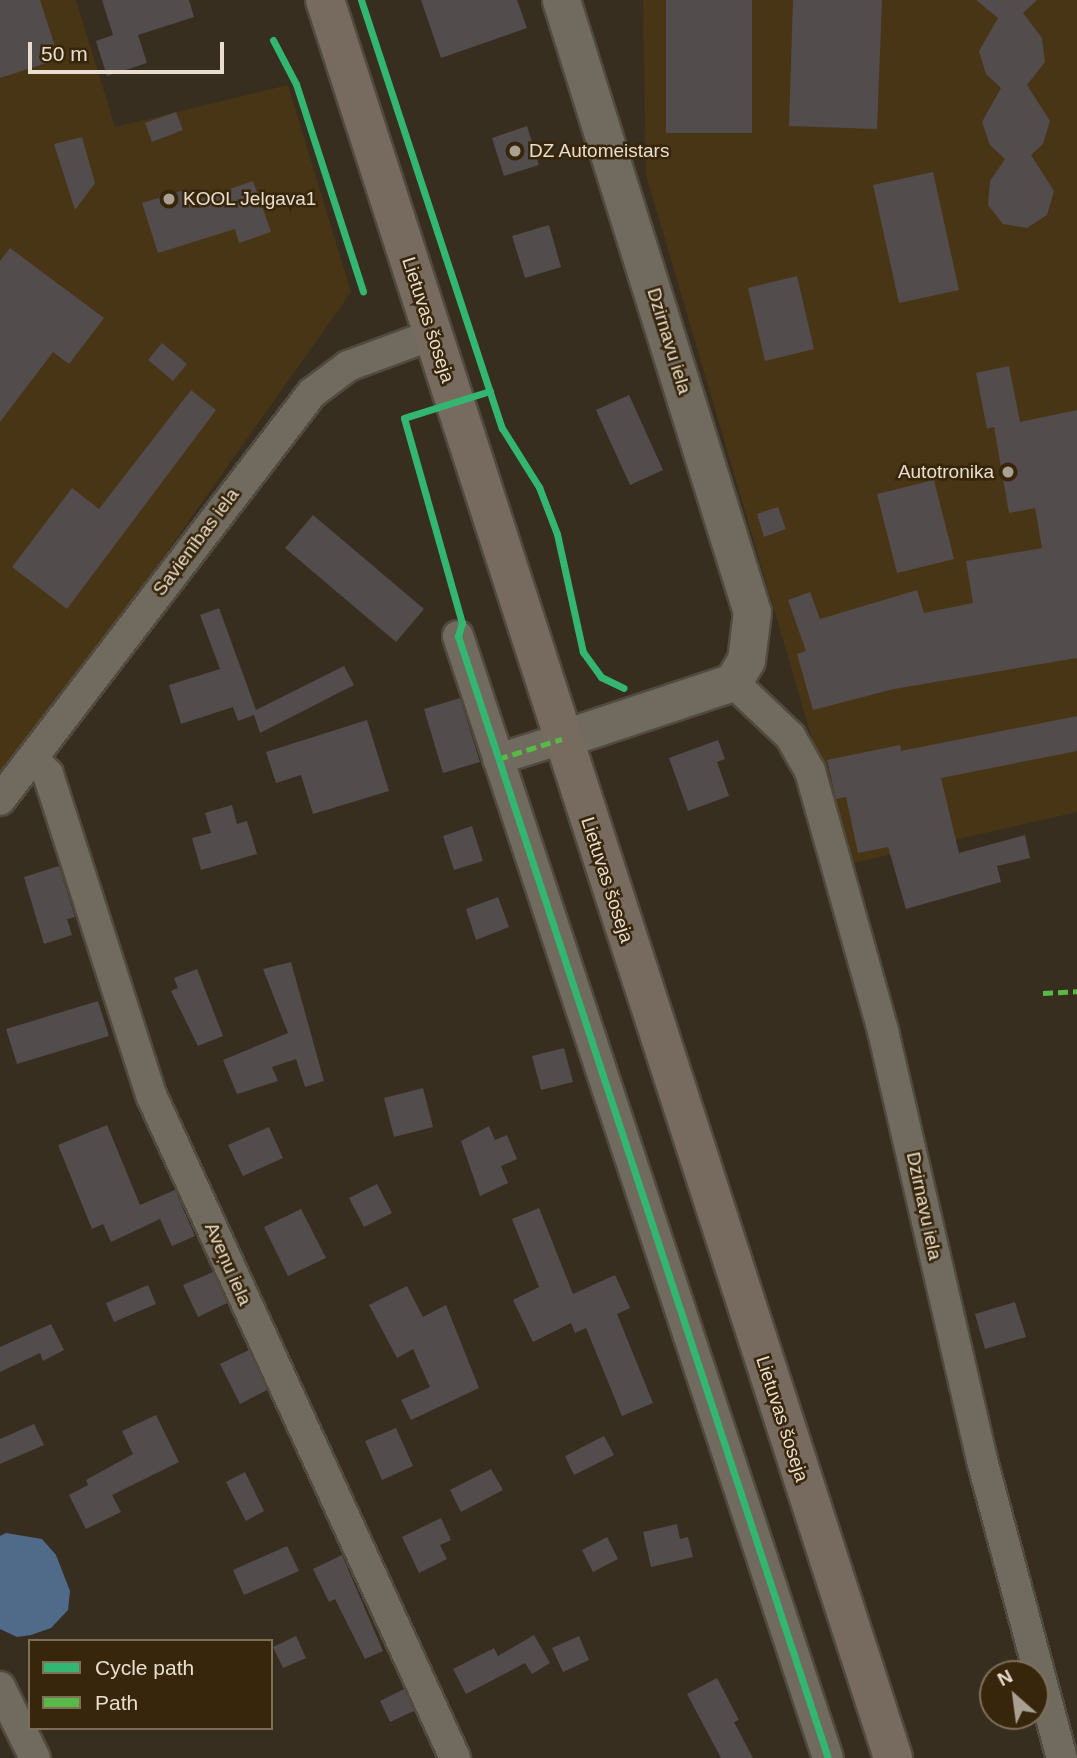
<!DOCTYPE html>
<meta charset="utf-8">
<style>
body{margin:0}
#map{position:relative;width:1077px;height:1758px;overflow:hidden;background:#372e20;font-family:Helvetica,sans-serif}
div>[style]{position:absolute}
.built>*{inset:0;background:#483516}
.water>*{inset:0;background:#506a8a}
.building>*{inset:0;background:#524c4d}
.roads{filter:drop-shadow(2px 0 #514a3e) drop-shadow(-2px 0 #514a3e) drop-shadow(0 2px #514a3e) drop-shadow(0 -2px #514a3e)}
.minor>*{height:30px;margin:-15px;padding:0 15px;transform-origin:15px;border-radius:15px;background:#706a5f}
.tertiary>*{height:37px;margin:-18.5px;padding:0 18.5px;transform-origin:18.5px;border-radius:18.5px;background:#706a5f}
.primary>*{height:38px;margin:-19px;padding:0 19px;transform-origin:19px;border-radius:19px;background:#776a5f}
.quiet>*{height:5px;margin-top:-2.5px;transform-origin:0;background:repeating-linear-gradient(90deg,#58b947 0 10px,transparent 0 15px)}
.cycleway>*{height:7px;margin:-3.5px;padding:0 3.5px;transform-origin:3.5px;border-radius:3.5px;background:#33b770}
.dots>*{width:19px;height:19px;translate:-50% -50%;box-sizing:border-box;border:4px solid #37260b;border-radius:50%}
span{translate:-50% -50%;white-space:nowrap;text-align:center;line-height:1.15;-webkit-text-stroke:5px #37260b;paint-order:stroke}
.poi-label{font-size:19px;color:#e8ddce}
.left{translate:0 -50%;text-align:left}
.right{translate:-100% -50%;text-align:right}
.street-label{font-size:19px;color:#e8ddce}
.legend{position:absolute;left:28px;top:1639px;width:245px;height:91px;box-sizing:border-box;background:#37260b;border:2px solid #7e6f59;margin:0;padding:9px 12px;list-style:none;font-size:21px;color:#e8ddce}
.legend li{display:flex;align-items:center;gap:14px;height:35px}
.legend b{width:35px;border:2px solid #7e6f59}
.north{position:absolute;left:979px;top:1660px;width:70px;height:70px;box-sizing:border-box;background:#37260b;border:2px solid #7e6f59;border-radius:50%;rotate:332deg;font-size:19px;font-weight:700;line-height:28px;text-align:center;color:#e8ddce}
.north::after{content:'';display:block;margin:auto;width:24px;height:32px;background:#aaa091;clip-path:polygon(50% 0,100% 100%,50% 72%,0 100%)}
.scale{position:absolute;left:28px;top:42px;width:196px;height:32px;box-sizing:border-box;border:4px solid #e8ddce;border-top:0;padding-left:9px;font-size:21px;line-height:24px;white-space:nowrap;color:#e8ddce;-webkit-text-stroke:5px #37260b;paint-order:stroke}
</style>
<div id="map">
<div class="built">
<i style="clip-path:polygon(0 0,76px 0,115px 127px,288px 85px,351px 292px,118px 621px,0 774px)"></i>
<i style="clip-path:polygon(643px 0,1077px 0,1077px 812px,849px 864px,646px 175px)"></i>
</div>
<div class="water">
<i style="clip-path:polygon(6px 1533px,42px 1539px,56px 1555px,70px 1591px,68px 1610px,51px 1628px,31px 1635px,17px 1637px,0 1629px,0 1536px)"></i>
</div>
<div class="building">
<i style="clip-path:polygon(0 0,40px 0,59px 59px,0 78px)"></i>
<i style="clip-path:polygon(102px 0,189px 0,194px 17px,138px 35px,147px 63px,107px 76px,96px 41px,113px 35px)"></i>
<i style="clip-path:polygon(421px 0,517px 0,527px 28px,441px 58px)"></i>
<i style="clip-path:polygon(666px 0,752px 0,752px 133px,666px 133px)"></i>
<i style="clip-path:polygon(793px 0,882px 0,877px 129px,789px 126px)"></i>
<i style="clip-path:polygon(976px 0,1037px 0,1023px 13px,1042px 38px,1045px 62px,1027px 85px,1050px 121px,1043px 144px,1031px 155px,1054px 191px,1047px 215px,1027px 228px,1003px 224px,988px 205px,990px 181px,1005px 159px,990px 145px,982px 122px,1001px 88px,986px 74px,979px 51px,998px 18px)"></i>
<i style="clip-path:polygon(176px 112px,183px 130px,152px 142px,145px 123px)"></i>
<i style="clip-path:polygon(527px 126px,539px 165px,504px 176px,492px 138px)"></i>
<i style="clip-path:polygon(82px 137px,95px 183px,75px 210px,54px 144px)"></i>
<i style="clip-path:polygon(933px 172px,959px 290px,899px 303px,873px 185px)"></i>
<i style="clip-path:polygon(253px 181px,271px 232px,239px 243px,235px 229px,158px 253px,142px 203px,188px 189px,192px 202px)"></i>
<i style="clip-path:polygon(549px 225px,561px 267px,525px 278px,512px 236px)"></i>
<i style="clip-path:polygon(10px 248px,104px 318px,69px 364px,53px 352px,0 422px,0 261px)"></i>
<i style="clip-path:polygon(797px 276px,814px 349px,765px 361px,748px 288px)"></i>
<i style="clip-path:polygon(162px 343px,187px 364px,173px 381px,148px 360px)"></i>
<i style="clip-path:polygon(1009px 366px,1020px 422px,1077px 410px,1077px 658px,894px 689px,813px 710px,797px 654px,806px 651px,788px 600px,810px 592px,820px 619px,917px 590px,924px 613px,973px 603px,966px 561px,1042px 548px,1035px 508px,1009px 513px,994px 427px,987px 429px,976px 373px)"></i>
<i style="clip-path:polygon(191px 390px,216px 410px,67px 609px,12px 567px,72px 488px,99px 509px)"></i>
<i style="clip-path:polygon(629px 395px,663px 470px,630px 485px,596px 410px)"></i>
<i style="clip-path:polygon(934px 480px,954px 559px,897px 573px,877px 494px)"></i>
<i style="clip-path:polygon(778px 507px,786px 529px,764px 537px,757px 514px)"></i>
<i style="clip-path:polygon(313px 515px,424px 609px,396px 642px,285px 548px)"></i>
<i style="clip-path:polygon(219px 608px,256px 710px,344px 666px,354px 685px,260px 733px,254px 715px,238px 721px,233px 707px,181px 724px,169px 685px,220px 669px,200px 615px)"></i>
<i style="clip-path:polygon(460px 698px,480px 762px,443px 773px,424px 709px)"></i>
<i style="clip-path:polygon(1077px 716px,1077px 751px,941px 778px,959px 853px,1025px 835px,1030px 858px,997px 866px,1001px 882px,906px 909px,888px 847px,858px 853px,846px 797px,836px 799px,827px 760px,900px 745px,901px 751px)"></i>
<i style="clip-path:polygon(367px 720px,389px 791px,313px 814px,301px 775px,276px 783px,266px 752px)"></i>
<i style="clip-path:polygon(718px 740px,725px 759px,717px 762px,729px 796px,688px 811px,669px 758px)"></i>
<i style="clip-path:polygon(232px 805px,237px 824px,247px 821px,257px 854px,201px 870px,192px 838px,211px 833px,205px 813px)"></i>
<i style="clip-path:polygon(472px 826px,483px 861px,454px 870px,443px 836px)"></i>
<i style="clip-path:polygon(59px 866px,75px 917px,67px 919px,72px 935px,44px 944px,24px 877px)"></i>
<i style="clip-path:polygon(498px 897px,509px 927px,476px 940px,466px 909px)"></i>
<i style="clip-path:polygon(291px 962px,324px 1081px,305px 1087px,296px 1059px,272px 1067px,278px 1081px,237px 1094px,223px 1060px,288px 1033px,263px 969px)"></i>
<i style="clip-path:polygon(197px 969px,223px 1036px,198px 1046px,171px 991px,178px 988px,174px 978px)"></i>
<i style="clip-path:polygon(98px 1001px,109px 1036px,17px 1064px,6px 1029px)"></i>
<i style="clip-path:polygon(564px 1048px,573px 1082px,541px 1090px,532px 1056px)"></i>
<i style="clip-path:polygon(423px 1088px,433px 1127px,394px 1137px,384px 1098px)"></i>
<i style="clip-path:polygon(107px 1125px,140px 1205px,175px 1190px,195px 1236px,172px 1246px,160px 1219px,111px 1242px,103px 1224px,92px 1229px,58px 1145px)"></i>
<i style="clip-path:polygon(489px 1126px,495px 1140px,507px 1135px,517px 1159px,501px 1166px,508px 1183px,480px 1196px,461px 1141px)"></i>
<i style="clip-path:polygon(269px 1127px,283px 1158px,243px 1176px,228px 1145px)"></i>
<i style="clip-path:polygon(377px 1184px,392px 1213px,364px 1227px,349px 1198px)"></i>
<i style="clip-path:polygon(539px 1208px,573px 1294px,615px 1275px,630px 1308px,617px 1314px,653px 1403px,622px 1416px,586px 1328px,575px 1333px,571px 1323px,533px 1342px,513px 1300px,539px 1287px,512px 1219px)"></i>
<i style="clip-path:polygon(301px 1209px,326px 1258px,288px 1276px,264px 1227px)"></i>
<i style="clip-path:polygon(213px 1272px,227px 1303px,198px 1317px,183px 1285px)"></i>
<i style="clip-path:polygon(148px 1285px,156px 1304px,114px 1322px,106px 1303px)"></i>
<i style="clip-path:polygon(407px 1286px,423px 1317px,446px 1305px,479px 1388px,411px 1420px,401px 1400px,430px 1387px,413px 1349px,397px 1358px,369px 1305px)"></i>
<i style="clip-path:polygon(1015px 1302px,1026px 1337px,985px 1349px,975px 1314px)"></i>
<i style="clip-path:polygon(51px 1324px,64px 1350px,43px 1361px,40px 1353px,0 1372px,0 1347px)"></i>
<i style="clip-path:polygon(249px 1350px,267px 1390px,240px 1404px,220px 1364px)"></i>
<i style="clip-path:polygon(156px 1415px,179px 1462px,112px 1495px,121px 1512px,86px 1529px,69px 1495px,88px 1485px,86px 1480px,133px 1454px,122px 1431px)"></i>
<i style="clip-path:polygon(34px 1424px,44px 1445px,0 1464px,0 1439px)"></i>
<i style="clip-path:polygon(396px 1428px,413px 1466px,382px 1480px,365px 1441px)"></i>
<i style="clip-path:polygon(604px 1436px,614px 1455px,574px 1475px,565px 1456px)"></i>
<i style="clip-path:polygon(491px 1469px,503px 1490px,461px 1512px,450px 1490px)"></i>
<i style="clip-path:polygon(245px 1472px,264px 1511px,246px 1521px,226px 1482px)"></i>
<i style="clip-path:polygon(441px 1518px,451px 1540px,440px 1545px,447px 1559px,419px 1573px,402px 1537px)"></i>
<i style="clip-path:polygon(677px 1524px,680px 1539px,688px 1537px,693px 1557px,651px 1567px,643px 1532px)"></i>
<i style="clip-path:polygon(607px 1537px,618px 1559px,593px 1572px,582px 1550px)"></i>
<i style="clip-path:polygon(287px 1546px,299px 1571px,244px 1595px,233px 1570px)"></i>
<i style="clip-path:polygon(342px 1555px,383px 1651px,365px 1659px,335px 1599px,329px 1602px,313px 1569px)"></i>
<i style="clip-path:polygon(534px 1635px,550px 1663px,532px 1674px,525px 1663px,466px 1694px,453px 1669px,494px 1648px,498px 1656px)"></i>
<i style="clip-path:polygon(296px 1636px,306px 1658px,283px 1668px,273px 1647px)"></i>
<i style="clip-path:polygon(579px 1636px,589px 1660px,563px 1672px,552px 1648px)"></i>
<i style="clip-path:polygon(717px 1678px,739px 1720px,734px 1722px,753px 1758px,721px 1758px,687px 1694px)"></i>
<i style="clip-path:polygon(404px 1689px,414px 1711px,390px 1722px,380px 1701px)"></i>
</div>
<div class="roads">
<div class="minor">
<i style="left:458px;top:636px;width:1181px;rotate:71.75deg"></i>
<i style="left:733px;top:682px;width:79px;rotate:43.5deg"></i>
<i style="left:790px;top:736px;width:40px;rotate:60.3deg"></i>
<i style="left:810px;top:771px;width:270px;rotate:74.3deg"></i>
<i style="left:883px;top:1031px;width:440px;rotate:77deg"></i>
<i style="left:982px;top:1460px;width:309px;rotate:75deg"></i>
<i style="left:498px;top:759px;width:67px;rotate:-17.4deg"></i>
<i style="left:34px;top:760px;width:20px;rotate:45deg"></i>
<i style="left:48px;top:774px;width:339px;rotate:72.2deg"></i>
<i style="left:152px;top:1097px;width:727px;rotate:65.37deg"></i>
<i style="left:0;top:800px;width:513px;rotate:-52.53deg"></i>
<i style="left:312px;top:393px;width:45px;rotate:-36.9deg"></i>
<i style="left:348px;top:366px;width:90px;rotate:-20.3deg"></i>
<i style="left:0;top:1687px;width:79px;rotate:63.8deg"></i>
</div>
<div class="tertiary">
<i style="left:561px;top:0;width:641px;rotate:72.67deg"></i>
<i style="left:752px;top:612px;width:48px;rotate:97.1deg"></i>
<i style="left:746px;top:660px;width:26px;rotate:121deg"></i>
<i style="left:733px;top:682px;width:180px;rotate:161.6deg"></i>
</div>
<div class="primary">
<i style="left:325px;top:0;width:1847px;rotate:72.09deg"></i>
</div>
</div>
<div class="quiet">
<i style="left:498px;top:759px;width:67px;rotate:-17.4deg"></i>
<i style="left:1043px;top:993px;width:34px;rotate:-3deg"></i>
</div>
<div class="cycleway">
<i style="left:361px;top:0;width:451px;rotate:71.8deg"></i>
<i style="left:502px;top:428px;width:70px;rotate:57.9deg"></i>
<i style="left:539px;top:487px;width:50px;rotate:69deg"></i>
<i style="left:557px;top:534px;width:121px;rotate:77.6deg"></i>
<i style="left:583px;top:652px;width:31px;rotate:54deg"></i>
<i style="left:601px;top:677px;width:25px;rotate:26deg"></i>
<i style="left:273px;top:40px;width:50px;rotate:62.4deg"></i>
<i style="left:296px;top:84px;width:218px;rotate:72.1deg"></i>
<i style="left:490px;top:391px;width:90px;rotate:162.6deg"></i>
<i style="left:404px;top:418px;width:213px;rotate:74.2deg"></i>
<i style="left:462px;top:623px;width:14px;rotate:107deg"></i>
<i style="left:458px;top:636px;width:1181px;rotate:71.75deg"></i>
</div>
<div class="dots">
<i style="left:515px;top:151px;background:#aaa091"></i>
<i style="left:169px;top:199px;background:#aaa091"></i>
<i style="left:1008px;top:472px;background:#aaa091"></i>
</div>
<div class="poi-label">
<span class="left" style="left:529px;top:151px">DZ Automeistars</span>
<span class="left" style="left:183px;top:199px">KOOL Jelgava1</span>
<span class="right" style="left:994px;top:472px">Autotronika</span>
</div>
<div class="street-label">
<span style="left:428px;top:320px;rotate:72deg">Lietuvas šoseja</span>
<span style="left:669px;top:341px;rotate:73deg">Dzirnavu iela</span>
<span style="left:196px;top:542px;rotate:-53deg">Savienības iela</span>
<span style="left:607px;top:880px;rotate:72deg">Lietuvas šoseja</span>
<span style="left:924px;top:1206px;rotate:78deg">Dzirnavu iela</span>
<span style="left:228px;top:1264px;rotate:66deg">Aveņu iela</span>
<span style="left:782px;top:1419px;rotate:72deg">Lietuvas šoseja</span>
</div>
<ul class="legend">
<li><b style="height:9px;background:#33b770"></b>Cycle path</li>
<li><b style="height:9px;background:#58b947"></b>Path</li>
</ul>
<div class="north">N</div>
<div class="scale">50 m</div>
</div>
